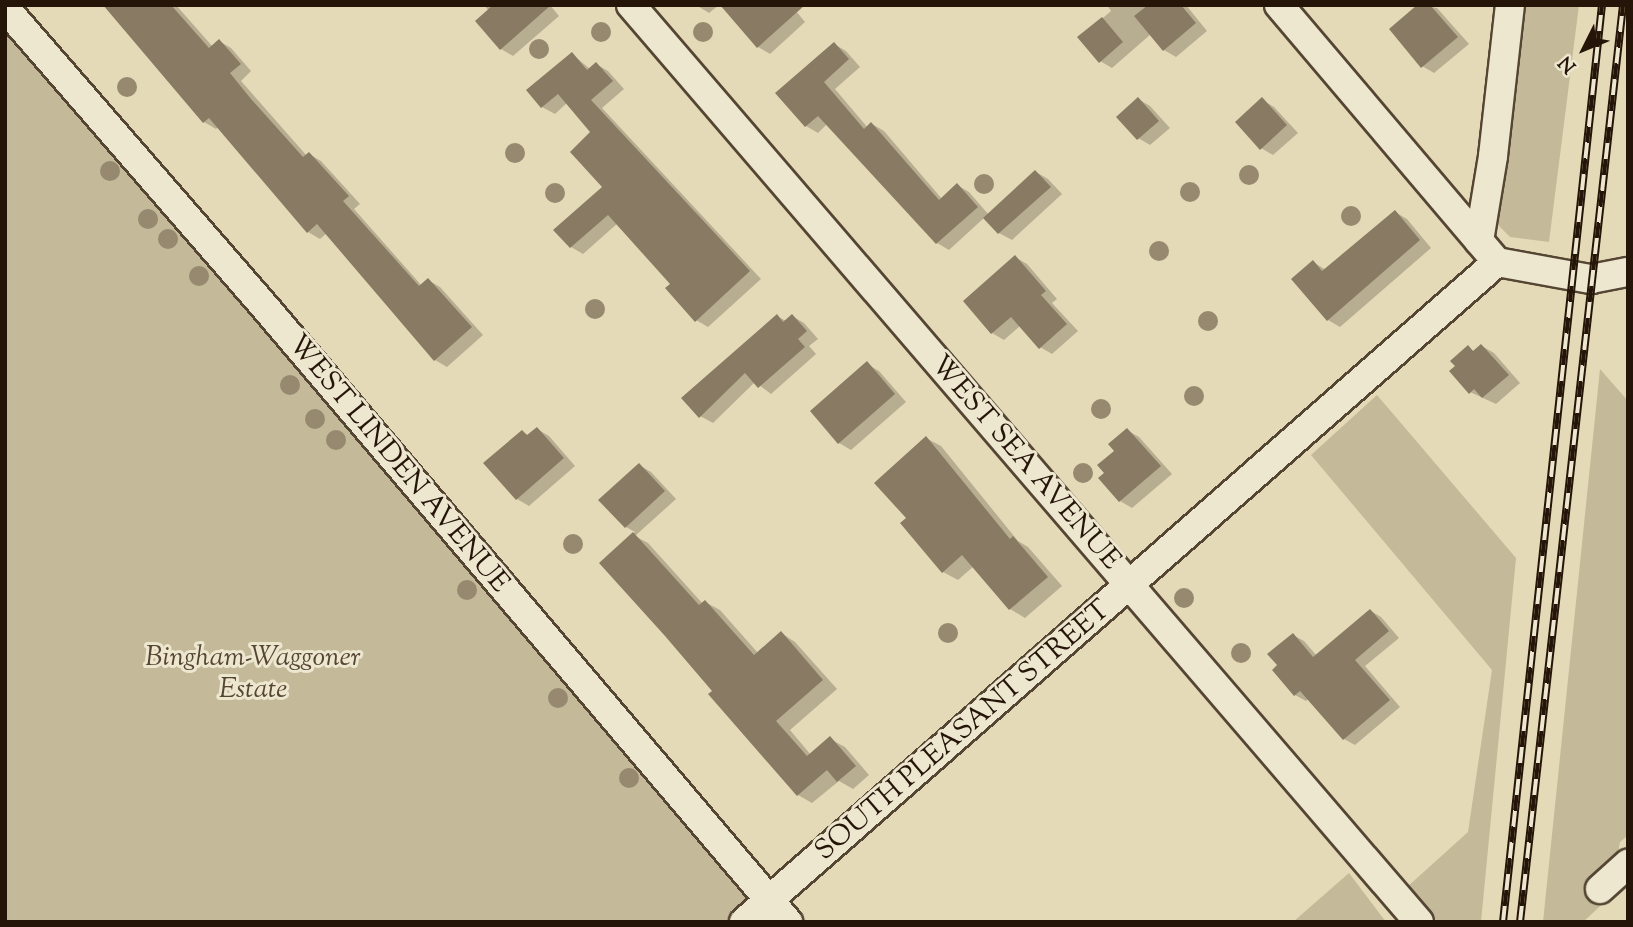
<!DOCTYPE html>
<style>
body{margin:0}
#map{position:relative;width:1633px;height:927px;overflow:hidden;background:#e5dab7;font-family:"Sorts Mill Goudy",serif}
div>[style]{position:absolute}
.green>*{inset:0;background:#c4b999}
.shadow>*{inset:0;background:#0003}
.building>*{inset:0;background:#897b63}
.roads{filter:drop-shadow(2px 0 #554634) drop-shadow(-2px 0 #554634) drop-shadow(0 2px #554634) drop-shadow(0 -2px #554634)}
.minor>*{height:28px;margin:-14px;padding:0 14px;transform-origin:14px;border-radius:14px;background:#eee7d0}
.rail>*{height:8px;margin-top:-4px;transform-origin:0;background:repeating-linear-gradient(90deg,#eee7d0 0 16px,#251509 0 32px);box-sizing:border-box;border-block:2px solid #251509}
.trees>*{width:20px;height:20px;margin:-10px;border-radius:50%;background:#96896f}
span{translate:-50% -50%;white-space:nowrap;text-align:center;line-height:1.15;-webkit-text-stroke:6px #eee7d0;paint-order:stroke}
.street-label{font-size:28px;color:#251509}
.park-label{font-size:28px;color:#554634;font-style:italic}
.frame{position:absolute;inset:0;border:7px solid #251509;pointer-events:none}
.north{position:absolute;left:1549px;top:14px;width:70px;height:70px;-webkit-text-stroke:5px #eee7d0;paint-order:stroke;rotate:227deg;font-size:19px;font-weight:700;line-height:28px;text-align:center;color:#251509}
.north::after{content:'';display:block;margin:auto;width:24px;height:32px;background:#251509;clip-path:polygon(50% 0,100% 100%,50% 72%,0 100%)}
</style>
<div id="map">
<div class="green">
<i style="clip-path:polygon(1522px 5px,1579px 5px,1549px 242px,1510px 237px,1493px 220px,1508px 161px)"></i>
<i style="clip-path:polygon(5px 8px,769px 900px,744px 922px,5px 922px)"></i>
<i style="clip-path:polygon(1600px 369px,1628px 401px,1628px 835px,1620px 842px,1609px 898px,1583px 922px,1543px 922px)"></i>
<i style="clip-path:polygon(1377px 395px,1516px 558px,1481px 922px,1436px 922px,1406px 888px,1468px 832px,1492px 670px,1311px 455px)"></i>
<i style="clip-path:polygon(1349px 873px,1386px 922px,1293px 922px)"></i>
</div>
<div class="shadow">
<i style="clip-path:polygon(110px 5px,176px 5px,213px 47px,219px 41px,231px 48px,251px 71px,241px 81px,307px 156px,309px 154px,321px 161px,360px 204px,354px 209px,422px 286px,428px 280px,440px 287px,483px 335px,447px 367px,435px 360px,327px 233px,320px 239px,308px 232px,219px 126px,216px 129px,204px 122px)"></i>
<i style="clip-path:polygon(484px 5px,550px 5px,559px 16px,513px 56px,501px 49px,489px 11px)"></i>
<i style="clip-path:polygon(696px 5px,719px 5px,709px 13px)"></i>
<i style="clip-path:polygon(722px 5px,791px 5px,805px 22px,770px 54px,758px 47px)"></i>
<i style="clip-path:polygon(1107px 5px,1186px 5px,1207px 31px,1176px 57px,1164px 50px,1151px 34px,1112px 68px,1100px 61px,1080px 38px,1111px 11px)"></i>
<i style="clip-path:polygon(1420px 5px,1437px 8px,1469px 44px,1434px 73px,1422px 66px)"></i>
<i style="clip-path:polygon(834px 44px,846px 51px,860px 67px,835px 89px,868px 128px,872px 124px,884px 131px,942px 199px,957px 185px,969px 192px,989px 215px,1036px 172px,1048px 179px,1062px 194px,1012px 240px,999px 233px,985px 217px,949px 250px,937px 243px,827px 124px,818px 133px,806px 126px)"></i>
<i style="clip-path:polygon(572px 54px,590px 69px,596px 64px,608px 71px,624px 89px,602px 108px,761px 279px,708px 327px,696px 320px,673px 284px,618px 223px,583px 254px,571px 247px,604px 187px,593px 133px,568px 102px,555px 114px,542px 107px)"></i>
<i style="clip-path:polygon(1138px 99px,1150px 106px,1170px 128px,1150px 145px,1138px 138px)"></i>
<i style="clip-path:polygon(1262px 100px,1274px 107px,1298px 133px,1273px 155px,1261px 148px)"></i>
<i style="clip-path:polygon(1395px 212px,1407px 219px,1431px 248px,1340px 327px,1328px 320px,1313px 262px,1326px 270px)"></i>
<i style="clip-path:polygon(1015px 257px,1027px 264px,1057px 299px,1052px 303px,1078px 331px,1052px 354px,1040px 347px,1021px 325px,1004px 340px,992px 333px)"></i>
<i style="clip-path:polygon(777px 316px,786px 321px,792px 316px,804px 323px,818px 339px,809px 346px,816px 354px,771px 394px,755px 382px,713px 423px,700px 416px)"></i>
<i style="clip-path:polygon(1482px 346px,1494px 353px,1520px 383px,1496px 404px,1470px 392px,1457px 366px,1468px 348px,1475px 352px)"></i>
<i style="clip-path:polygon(867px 364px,879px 371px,906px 402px,851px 450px,839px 443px)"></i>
<i style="clip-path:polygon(537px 429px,549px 436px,575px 466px,529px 506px,517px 499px,486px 463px,522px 432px,529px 436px)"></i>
<i style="clip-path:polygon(1127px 430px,1139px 437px,1172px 474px,1132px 508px,1120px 501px,1116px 452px)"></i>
<i style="clip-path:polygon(926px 438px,941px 446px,1018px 541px,1028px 547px,1062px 586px,1025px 618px,1010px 609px,974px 566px,958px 580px,943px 572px,908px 518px)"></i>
<i style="clip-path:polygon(639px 465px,651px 472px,676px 499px,635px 536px,648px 543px,703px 604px,705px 602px,720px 610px,758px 653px,781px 633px,795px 642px,837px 689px,790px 730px,811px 755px,830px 739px,845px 747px,869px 775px,853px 789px,839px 781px,812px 803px,798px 795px,714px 691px,602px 563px,635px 532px,626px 527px)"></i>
<i style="clip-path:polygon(1371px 611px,1381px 617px,1399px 638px,1365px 666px,1400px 707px,1355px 745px,1344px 739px,1309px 698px,1306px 701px,1295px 695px,1279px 666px,1293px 635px,1304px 641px,1317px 656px)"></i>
</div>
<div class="building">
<i style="clip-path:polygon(103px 5px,171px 5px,209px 48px,219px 39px,241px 64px,230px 73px,251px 99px,303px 157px,309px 152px,349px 196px,343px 201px,419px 286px,428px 278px,472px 327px,434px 361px,317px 224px,307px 233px,209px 118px,203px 123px)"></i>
<i style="clip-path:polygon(493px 5px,551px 5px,500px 50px,475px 21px)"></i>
<i style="clip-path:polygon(720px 5px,805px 5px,757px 48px)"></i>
<i style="clip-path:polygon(1148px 5px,1181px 5px,1196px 23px,1163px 51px,1134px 16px)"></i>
<i style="clip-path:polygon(1417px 5px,1430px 5px,1458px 37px,1421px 68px,1389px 29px)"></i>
<i style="clip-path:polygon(1102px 17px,1123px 42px,1099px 63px,1077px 37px)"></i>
<i style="clip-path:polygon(834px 42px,849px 59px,824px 82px,864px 129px,871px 122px,939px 200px,957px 183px,978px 207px,936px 244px,818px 116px,805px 127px,775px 93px)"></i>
<i style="clip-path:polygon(572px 52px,587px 70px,596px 62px,613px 81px,591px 100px,750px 271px,695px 322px,665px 288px,670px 284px,608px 215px,570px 248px,553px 230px,602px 187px,570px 152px,590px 132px,558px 94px,541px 108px,526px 90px)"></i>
<i style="clip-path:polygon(1138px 97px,1159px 121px,1137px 140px,1116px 117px)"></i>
<i style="clip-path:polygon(1262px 97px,1287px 125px,1260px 150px,1235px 122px)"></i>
<i style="clip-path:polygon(1035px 170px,1051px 187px,998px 234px,983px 218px)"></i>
<i style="clip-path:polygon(1395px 210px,1420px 240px,1327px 321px,1291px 279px,1313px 260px,1322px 271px)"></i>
<i style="clip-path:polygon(1015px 255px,1046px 291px,1041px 295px,1067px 324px,1039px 349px,1011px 317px,991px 334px,963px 301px)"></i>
<i style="clip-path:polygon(777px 314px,783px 322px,792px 314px,807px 331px,798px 339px,805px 347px,758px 388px,745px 373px,699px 418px,681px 398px)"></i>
<i style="clip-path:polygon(1481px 344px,1509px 375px,1482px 398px,1474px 389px,1469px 394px,1449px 371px,1455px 366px,1450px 361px,1468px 345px,1473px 351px)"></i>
<i style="clip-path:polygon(867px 361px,895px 394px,838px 444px,810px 411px)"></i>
<i style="clip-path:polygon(537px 427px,564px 458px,516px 500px,483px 463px,522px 430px,527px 435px)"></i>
<i style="clip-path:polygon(1127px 428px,1161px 466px,1119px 502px,1098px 478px,1104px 473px,1097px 465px,1114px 451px,1108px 444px)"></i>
<i style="clip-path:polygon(926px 436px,1010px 539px,1013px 536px,1048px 577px,1009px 610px,962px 555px,942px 573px,900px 523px,906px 518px,874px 483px)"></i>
<i style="clip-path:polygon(639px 463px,665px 491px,625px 528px,598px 500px)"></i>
<i style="clip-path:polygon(633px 532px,699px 605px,705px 600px,754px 655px,781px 631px,823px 680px,776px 721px,807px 756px,830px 736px,856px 766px,837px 782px,827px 770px,797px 796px,708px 694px,712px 691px,665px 636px,599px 563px)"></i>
<i style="clip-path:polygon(1370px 609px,1389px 631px,1355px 660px,1390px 700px,1343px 740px,1300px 691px,1294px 696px,1272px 670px,1277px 665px,1267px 654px,1293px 633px,1313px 657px)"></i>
</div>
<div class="roads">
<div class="minor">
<i style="left:631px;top:5px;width:1209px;rotate:49.33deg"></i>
<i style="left:1279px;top:5px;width:337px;rotate:49.7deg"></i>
<i style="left:1497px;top:262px;width:96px;rotate:10.3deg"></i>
<i style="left:1591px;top:279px;width:38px;rotate:-11deg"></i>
<i style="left:5px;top:8px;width:404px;rotate:49deg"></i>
<i style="left:270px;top:313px;width:800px;rotate:49.62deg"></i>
<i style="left:1479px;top:241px;width:86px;rotate:-80.6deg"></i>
<i style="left:1493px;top:156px;width:152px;rotate:-83.6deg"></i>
<i style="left:1600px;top:889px;width:38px;rotate:-42deg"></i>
<i style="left:744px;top:922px;width:1001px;rotate:-41.23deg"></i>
</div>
</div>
<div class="rail">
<i style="left:1503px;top:922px;width:922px;rotate:-83.84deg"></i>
<i style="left:1520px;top:922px;width:923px;rotate:-83.59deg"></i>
</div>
<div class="trees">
<i style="left:601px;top:32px"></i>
<i style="left:703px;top:32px"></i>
<i style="left:539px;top:49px"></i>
<i style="left:127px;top:87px"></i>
<i style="left:515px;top:153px"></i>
<i style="left:110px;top:171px"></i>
<i style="left:1249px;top:175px"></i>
<i style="left:984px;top:184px"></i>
<i style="left:1190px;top:192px"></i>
<i style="left:555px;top:193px"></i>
<i style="left:1351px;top:216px"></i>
<i style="left:148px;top:219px"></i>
<i style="left:168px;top:239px"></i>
<i style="left:1159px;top:251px"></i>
<i style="left:199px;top:276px"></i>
<i style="left:595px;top:309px"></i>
<i style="left:1208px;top:321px"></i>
<i style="left:290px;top:385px"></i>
<i style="left:1194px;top:396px"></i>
<i style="left:1101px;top:409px"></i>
<i style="left:315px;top:419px"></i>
<i style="left:336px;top:440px"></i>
<i style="left:1083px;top:473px"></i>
<i style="left:573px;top:544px"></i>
<i style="left:467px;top:590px"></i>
<i style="left:1184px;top:598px"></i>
<i style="left:948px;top:633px"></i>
<i style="left:1241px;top:653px"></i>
<i style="left:558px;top:698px"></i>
<i style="left:629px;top:778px"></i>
</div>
<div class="street-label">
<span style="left:1025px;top:463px;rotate:49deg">WEST SEA AVENUE</span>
<span style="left:398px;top:464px;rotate:50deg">WEST LINDEN AVENUE</span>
<span style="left:963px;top:731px;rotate:-41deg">SOUTH PLEASANT STREET</span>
</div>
<div class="park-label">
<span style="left:253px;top:674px">Bingham-Waggoner<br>Estate</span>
</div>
<div class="frame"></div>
<div class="north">N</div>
</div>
